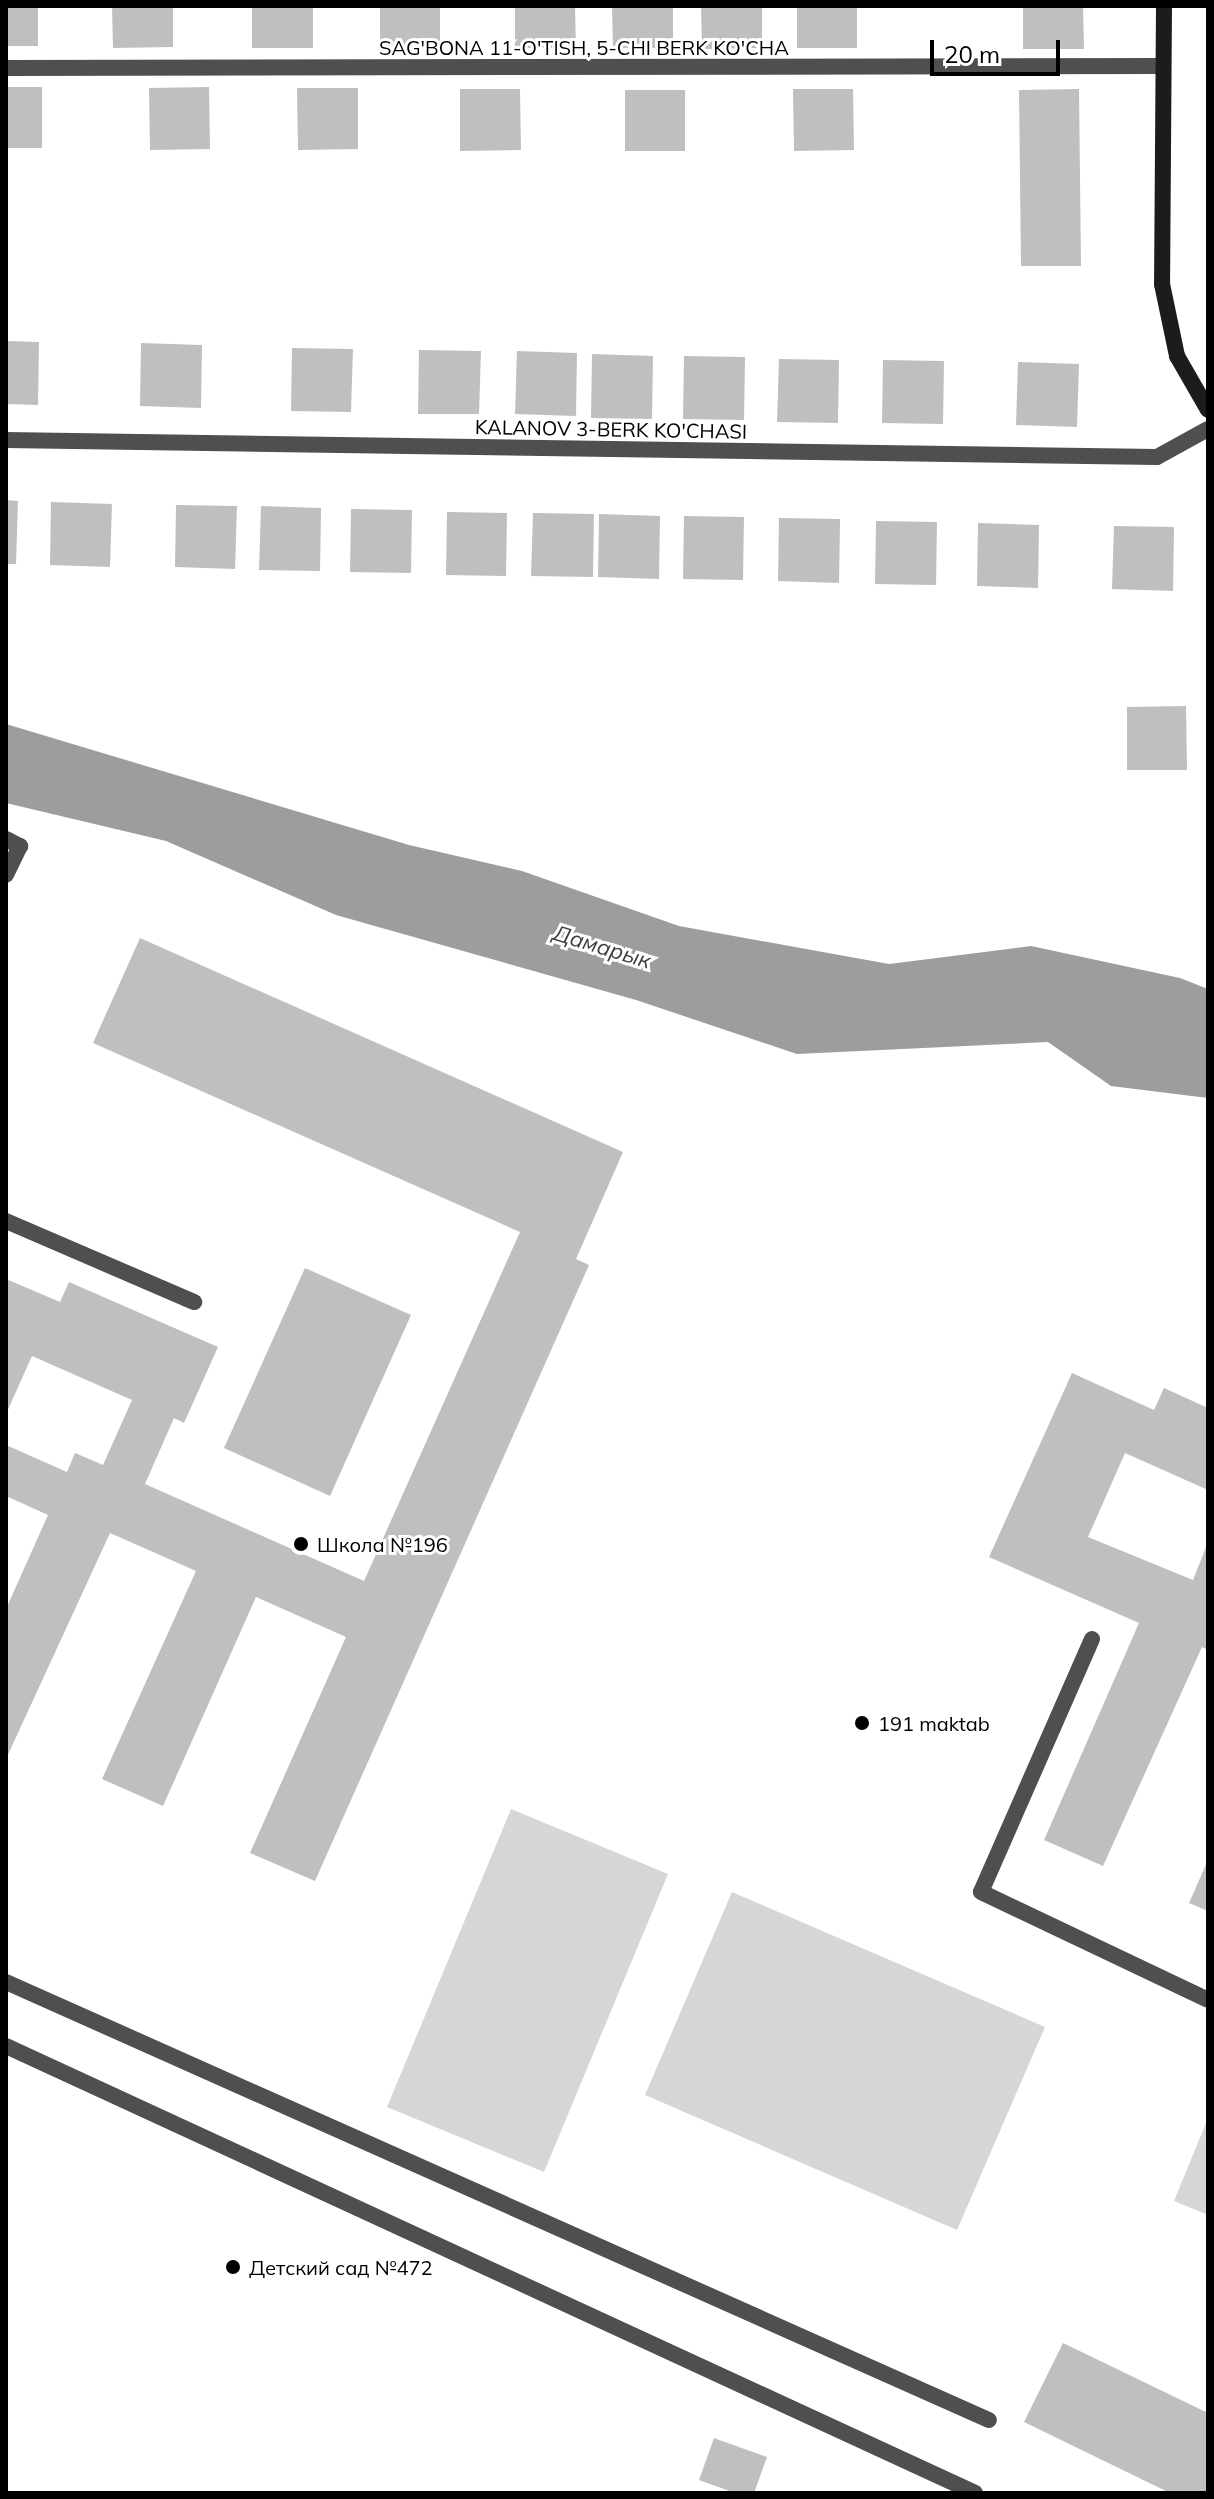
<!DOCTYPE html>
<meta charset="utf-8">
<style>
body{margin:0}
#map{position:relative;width:1214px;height:2499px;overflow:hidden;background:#fff;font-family:Mulish,sans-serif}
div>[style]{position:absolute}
.green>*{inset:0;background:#d6d6d6}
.water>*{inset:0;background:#9d9d9d}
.building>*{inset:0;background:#bfbfbf}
.lane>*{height:16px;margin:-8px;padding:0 8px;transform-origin:8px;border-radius:8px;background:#4f4f4f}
.street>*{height:16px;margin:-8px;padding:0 8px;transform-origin:8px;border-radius:8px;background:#4f4f4f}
.secondary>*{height:16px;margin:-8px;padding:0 8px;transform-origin:8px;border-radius:8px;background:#1c1c1c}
.dots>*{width:22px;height:22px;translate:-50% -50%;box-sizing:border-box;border:4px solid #fff;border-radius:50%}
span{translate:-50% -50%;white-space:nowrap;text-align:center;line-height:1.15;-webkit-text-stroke:6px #fff;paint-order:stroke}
.street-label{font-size:20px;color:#000}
.poi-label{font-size:20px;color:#000}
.left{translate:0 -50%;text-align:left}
.water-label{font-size:22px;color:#3e3e3e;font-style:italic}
.frame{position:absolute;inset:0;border:8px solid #000;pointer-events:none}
.scale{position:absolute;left:930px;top:40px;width:130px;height:36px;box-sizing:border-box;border:4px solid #000;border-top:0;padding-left:10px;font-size:24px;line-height:28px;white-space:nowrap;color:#000;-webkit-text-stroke:6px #fff;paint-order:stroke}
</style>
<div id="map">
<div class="green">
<i style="clip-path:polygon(511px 1809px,668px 1874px,544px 2172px,387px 2107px)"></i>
<i style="clip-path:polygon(732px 1892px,1045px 2027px,957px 2230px,645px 2095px)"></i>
<i style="clip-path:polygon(1208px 2118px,1208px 2215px,1174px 2201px)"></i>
</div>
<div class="water">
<i style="clip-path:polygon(6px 724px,409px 845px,522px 871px,679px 926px,889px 964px,1031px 946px,1180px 978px,1208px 989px,1208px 1098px,1111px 1086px,1048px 1042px,797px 1054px,636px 1000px,336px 915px,166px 841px,6px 803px)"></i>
</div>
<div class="building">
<i style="clip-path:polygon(6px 6px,38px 6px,38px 46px,6px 46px)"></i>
<i style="clip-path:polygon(112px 6px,173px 6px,173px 47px,113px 48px)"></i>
<i style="clip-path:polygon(252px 6px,313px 6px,313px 48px,252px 48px)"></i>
<i style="clip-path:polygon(380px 6px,440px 6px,440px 48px,380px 48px)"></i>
<i style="clip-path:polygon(515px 6px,575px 6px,576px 48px,515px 48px)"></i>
<i style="clip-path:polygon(612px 6px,673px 6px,673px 48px,613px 48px)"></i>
<i style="clip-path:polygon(701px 6px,762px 6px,762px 48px,702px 49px)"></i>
<i style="clip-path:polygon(797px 6px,857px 6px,857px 48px,797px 48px)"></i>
<i style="clip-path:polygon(1023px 6px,1083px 6px,1084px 49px,1023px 49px)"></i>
<i style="clip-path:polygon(6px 87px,42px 87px,42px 148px,6px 148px)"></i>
<i style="clip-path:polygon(209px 87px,210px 149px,150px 150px,149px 88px)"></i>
<i style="clip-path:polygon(297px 88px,358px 88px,358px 149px,298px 150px)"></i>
<i style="clip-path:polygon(460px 89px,520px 89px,521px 150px,460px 151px)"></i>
<i style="clip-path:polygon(793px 89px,853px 89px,854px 150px,794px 151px)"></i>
<i style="clip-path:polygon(1079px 89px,1081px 266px,1021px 266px,1019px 90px)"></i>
<i style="clip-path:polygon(625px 90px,685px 90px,685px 151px,625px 151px)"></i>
<i style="clip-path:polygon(6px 341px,39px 342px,38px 405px,6px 404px)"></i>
<i style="clip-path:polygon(141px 343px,202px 345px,201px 408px,140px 406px)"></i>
<i style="clip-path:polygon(292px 348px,353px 349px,351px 412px,291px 411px)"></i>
<i style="clip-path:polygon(419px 350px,481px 351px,479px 414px,418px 414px)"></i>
<i style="clip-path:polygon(517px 351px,577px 353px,576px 416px,515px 414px)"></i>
<i style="clip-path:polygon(592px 354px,653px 356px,652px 419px,591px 418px)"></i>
<i style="clip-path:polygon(684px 356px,745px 357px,744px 420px,683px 419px)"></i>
<i style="clip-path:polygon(779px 359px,839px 360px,838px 423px,777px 422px)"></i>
<i style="clip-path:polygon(883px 360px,944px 361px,943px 424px,882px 423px)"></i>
<i style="clip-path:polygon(1018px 362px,1079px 364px,1077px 427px,1016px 425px)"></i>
<i style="clip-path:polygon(6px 500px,18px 501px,16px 564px,6px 564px)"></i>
<i style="clip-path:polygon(51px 502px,112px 504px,110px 567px,50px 565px)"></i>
<i style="clip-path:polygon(176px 505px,237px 506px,235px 569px,175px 567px)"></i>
<i style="clip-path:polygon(261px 506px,321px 508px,320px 571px,259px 570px)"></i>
<i style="clip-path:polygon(351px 509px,412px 510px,411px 573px,350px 572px)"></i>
<i style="clip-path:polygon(447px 512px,507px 513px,506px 576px,446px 575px)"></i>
<i style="clip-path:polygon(533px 513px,594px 514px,593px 577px,531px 576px)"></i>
<i style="clip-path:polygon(599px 514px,660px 516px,659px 579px,598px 577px)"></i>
<i style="clip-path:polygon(684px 516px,744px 517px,743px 580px,683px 579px)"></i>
<i style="clip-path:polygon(779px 518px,840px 519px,839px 583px,778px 581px)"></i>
<i style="clip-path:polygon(876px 521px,937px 522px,936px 585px,875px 584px)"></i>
<i style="clip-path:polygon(978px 523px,1039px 525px,1038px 588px,977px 586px)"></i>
<i style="clip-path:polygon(1114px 526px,1174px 527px,1173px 591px,1112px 589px)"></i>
<i style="clip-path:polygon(1186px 706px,1187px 770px,1127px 770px,1127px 707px)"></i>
<i style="clip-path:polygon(140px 938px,623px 1152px,576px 1259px,589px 1265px,315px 1881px,250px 1853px,346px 1637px,256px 1597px,163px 1806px,102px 1779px,196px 1571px,110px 1533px,6px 1759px,6px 1609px,48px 1515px,6px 1496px,6px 1445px,67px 1472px,75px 1453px,103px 1465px,132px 1400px,32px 1356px,6px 1414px,6px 1279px,60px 1302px,69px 1282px,218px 1347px,184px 1423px,174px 1418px,145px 1484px,364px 1581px,520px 1232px,93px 1043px)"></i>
<i style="clip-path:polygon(305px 1268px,411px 1315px,330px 1496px,224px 1448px)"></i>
<i style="clip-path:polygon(1072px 1373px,1154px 1410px,1164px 1388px,1208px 1408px,1208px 1490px,1125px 1453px,1088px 1537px,1193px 1580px,1208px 1542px,1208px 1650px,1202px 1647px,1103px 1866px,1044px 1840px,1139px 1623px,989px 1557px)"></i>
<i style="clip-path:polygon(1208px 1860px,1208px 1911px,1189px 1903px)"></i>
<i style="clip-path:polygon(1063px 2343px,1208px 2413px,1208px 2493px,1170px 2493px,1024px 2422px)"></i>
<i style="clip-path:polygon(714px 2438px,767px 2457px,754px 2493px,735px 2493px,699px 2480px)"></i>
</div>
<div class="lane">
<i style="left:6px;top:839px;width:16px;rotate:27deg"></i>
<i style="left:20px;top:846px;width:32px;rotate:116deg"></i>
<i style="left:6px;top:1221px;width:205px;rotate:23.3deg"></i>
<i style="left:1092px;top:1639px;width:276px;rotate:113.7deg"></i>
<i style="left:981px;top:1892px;width:251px;rotate:25.4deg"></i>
<i style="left:6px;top:1982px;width:1076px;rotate:24.02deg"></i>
</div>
<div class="street">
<i style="left:6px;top:68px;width:1156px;rotate:-0.1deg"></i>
<i style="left:6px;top:440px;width:1151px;rotate:0.85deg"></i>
<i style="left:1157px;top:457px;width:58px;rotate:-28.8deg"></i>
<i style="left:6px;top:2046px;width:1067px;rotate:24.76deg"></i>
</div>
<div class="secondary">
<i style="left:1164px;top:6px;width:278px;rotate:90.4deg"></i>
<i style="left:1162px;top:284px;width:74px;rotate:78.2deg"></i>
<i style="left:1177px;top:356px;width:62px;rotate:60.1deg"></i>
</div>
<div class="dots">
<i style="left:301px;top:1544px;background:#000"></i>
<i style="left:862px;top:1723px;background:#000"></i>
<i style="left:233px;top:2267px;background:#000"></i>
</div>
<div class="street-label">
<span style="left:584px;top:47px">SAG'BONA 11-O'TISH, 5-CHI BERK KO'CHA</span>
<span style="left:611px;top:429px;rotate:1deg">KALANOV 3-BERK KO'CHASI</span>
</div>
<div class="poi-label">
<span class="left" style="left:317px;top:1544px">Школа №196</span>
<span class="left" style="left:878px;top:1723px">191 maktab</span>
<span class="left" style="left:249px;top:2267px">Детский сад №472</span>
</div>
<div class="water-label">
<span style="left:602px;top:947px;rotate:17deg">Дамарык</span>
</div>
<div class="frame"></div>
<div class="scale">20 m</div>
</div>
